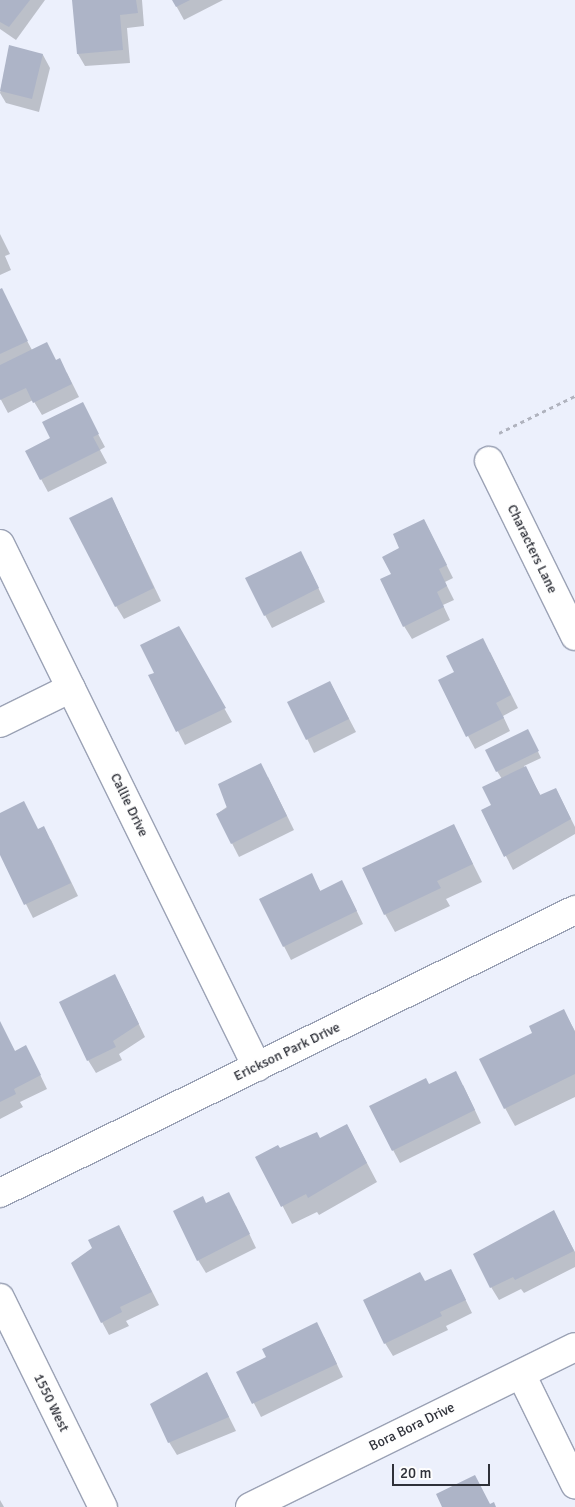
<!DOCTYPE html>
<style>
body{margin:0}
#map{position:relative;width:575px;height:1507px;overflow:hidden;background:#ecf0fc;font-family:Signika,sans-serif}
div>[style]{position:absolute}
.shadow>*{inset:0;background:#0003}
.building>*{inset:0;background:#adb4c7}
.path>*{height:3px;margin-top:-1.5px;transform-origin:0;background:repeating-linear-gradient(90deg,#b0b3be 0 4px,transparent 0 8px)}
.roads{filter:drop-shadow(1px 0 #9ba2b5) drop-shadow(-1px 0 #9ba2b5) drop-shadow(0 1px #9ba2b5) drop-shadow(0 -1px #9ba2b5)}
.minor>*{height:28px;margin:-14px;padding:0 14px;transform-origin:14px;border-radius:14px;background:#fff}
span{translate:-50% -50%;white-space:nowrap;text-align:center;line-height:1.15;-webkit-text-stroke:4px #fefefe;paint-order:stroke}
.street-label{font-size:14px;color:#2f3139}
.scale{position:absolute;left:392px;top:1464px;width:98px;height:22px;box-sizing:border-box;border:2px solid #2f3139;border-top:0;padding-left:6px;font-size:15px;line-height:18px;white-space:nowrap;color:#2f3139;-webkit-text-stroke:4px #fefefe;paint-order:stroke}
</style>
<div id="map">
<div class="shadow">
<i style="clip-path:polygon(0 0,45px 0,16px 40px,0 29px)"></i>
<i style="clip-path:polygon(73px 0,142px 0,144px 26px,127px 28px,130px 63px,85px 66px,78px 54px)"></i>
<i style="clip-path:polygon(173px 0,223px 0,184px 20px)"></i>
<i style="clip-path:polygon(10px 46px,43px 55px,50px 68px,39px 112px,6px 103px,0 93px)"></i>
<i style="clip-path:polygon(0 234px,10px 254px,5px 256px,11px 270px,0 275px)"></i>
<i style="clip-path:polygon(0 291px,32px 350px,67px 373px,79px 397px,42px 415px,33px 400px,8px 413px,0 398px)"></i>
<i style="clip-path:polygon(89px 417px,105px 447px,100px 450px,107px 463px,48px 492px,41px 479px)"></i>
<i style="clip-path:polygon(112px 498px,161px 601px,124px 619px,116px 606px)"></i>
<i style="clip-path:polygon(424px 520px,453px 578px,445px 582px,454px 600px,443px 605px,450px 620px,412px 639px,404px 626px,393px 575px,401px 549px)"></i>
<i style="clip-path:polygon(308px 566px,325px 602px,272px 628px,265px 615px)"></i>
<i style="clip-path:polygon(179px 628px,232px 722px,185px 745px,150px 676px,156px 673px)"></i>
<i style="clip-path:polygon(490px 652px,518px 708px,503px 716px,510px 731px,475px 749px,468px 736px)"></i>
<i style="clip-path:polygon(330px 682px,356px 732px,314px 753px,289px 702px)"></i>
<i style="clip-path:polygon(531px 737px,541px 758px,524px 766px,541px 796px,556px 789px,575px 827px,575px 834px,513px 870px,483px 811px,493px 806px,502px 779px,497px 771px)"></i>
<i style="clip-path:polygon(268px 777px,294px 830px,239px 857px,217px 814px)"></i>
<i style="clip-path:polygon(0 814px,38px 830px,51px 840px,78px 896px,33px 918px,0 853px)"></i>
<i style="clip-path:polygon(454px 826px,482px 882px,446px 899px,450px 906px,395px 932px,385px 914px)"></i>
<i style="clip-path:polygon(311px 875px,321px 892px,349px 895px,363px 924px,291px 960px,260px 899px)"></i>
<i style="clip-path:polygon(122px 989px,145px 1037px,119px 1054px,122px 1060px,96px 1073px,88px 1060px)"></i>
<i style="clip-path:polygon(564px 1011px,575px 1031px,575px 1097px,515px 1126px,505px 1108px,534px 1033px)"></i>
<i style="clip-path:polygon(0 1023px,15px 1052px,33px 1060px,47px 1089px,20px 1102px,23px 1107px,0 1119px)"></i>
<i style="clip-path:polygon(429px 1085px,463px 1085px,481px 1123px,400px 1163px,393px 1150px)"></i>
<i style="clip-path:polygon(347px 1125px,377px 1182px,319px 1215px,317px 1212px,292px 1224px,257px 1157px,320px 1140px)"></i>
<i style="clip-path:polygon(206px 1204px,236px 1206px,256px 1248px,206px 1273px,198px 1260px)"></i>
<i style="clip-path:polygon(554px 1212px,575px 1252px,575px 1267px,524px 1293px,521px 1289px,499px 1300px,491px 1287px)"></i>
<i style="clip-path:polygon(119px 1226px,159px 1305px,126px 1321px,129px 1326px,109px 1335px,102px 1322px,94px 1248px)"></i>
<i style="clip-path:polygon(451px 1270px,472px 1313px,446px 1326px,448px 1330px,393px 1356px,385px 1343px,425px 1282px)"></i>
<i style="clip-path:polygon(324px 1337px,343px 1377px,261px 1417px,238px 1372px)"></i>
<i style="clip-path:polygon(207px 1373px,236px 1431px,177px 1455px,169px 1442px)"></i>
<i style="clip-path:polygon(0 1500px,4px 1507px,0 1507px)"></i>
</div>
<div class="building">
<i style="clip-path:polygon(0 0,30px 0,9px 27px,0 22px)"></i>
<i style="clip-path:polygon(72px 0,136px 0,138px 13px,120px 15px,123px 50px,77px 54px)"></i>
<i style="clip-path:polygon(172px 0,190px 0,176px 7px)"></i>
<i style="clip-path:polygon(9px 45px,43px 54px,32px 99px,0 91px)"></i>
<i style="clip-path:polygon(2px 288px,28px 341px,0 354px,0 289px)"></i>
<i style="clip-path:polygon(47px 342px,56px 360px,60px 358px,72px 384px,33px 403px,26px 388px,0 400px,0 365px)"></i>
<i style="clip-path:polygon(83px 402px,99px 434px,93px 437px,100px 450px,40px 480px,25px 451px,50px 438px,42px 422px)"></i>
<i style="clip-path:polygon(112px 497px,154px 588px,115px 607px,69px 518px)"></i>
<i style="clip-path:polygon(424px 519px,447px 565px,439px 569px,447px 586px,437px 592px,444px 607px,403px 627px,380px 579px,391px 574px,382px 557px,399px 548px,393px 534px)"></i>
<i style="clip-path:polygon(301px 551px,319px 588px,264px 616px,245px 578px)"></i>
<i style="clip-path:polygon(179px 626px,226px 708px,176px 732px,148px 675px,154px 673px,140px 645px)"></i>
<i style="clip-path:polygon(483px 638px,511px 695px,496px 703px,504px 718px,466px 737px,438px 680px,454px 672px,446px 656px)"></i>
<i style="clip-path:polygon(330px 681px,349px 719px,306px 740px,287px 702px)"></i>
<i style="clip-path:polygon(528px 729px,539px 751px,496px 772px,485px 750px)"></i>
<i style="clip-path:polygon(261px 763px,287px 816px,231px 844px,216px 814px,227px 808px,218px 784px)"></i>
<i style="clip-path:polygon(526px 766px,540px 795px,556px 788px,571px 819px,504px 857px,481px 810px,491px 805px,482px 787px)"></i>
<i style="clip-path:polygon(24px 801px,38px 829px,44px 826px,71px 883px,24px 905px,0 855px,0 813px)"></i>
<i style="clip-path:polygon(454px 824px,473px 864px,437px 881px,441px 888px,384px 915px,362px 868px)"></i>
<i style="clip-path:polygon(312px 873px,320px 891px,342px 880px,357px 911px,283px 947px,259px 899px)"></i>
<i style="clip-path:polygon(115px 974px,139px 1024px,113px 1041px,116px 1047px,87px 1061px,59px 1002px)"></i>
<i style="clip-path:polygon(564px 1009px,575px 1032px,575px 1074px,504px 1109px,479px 1059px,532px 1033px,529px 1026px)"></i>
<i style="clip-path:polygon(0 1021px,15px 1051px,26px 1045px,41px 1075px,14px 1089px,16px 1094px,0 1102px)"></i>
<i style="clip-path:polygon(456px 1071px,475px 1110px,392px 1151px,369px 1106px,426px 1078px,429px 1084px)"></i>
<i style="clip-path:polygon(347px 1124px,367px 1163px,308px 1198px,306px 1194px,281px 1207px,255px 1157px,278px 1145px,280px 1148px,317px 1132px,320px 1138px)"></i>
<i style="clip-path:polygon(229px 1192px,250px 1234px,197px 1261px,173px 1211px,203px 1196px,206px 1203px)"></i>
<i style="clip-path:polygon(554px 1210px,574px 1251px,515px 1280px,513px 1277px,490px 1288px,473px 1254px)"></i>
<i style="clip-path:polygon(119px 1225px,152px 1292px,120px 1307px,122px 1312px,101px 1323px,71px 1263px,92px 1248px,88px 1240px)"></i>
<i style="clip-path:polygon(451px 1269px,466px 1300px,440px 1312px,442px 1316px,384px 1344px,363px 1300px,420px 1272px,425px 1281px)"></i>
<i style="clip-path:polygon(317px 1322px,337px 1364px,252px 1404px,236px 1372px,266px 1357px,262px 1349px)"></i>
<i style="clip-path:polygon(207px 1372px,229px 1417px,168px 1443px,150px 1404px)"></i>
<i style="clip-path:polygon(475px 1475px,490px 1504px,494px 1502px,496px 1507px,442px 1507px,436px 1494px)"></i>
</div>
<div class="path">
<i style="left:499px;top:433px;width:85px;rotate:-26deg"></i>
</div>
<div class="roads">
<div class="minor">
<i style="left:489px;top:461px;width:195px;rotate:63.8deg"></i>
<i style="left:0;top:544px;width:583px;rotate:63.83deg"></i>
<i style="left:0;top:723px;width:79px;rotate:-26.2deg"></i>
<i style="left:0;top:1193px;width:641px;rotate:-26.21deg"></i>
<i style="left:0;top:1298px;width:233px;rotate:63.8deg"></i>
<i style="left:521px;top:1374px;width:123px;rotate:63.9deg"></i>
<i style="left:250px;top:1507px;width:362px;rotate:-26.2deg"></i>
</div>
</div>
<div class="street-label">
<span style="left:532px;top:549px;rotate:64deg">Characters Lane</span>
<span style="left:129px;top:805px;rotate:64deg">Callie Drive</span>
<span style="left:287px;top:1052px;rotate:-26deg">Erickson Park Drive</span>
<span style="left:51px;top:1403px;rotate:64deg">1550 West</span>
<span style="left:412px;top:1427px;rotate:-26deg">Bora Bora Drive</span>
</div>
<div class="scale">20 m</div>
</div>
